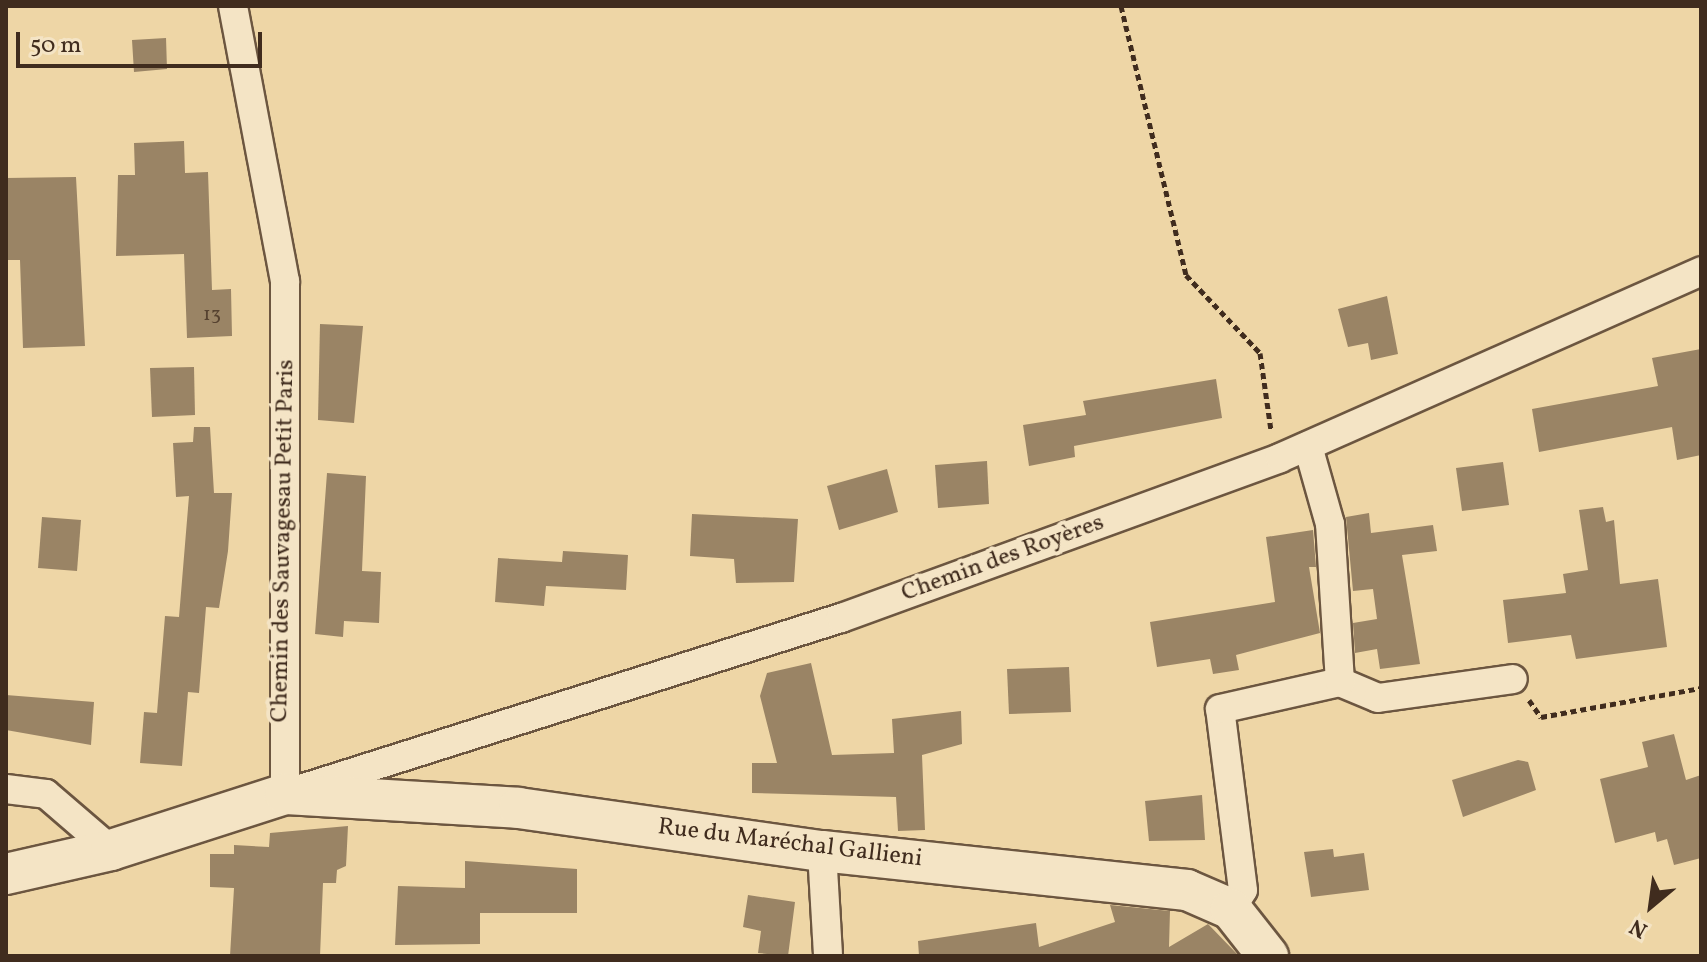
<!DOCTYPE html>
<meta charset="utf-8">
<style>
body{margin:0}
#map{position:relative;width:1707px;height:962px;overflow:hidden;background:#eed6a6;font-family:Vollkorn,serif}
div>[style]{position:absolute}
.building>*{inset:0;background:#9a8465}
.path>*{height:5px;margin-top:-2.5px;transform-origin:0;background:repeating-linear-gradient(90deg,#402c1e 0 6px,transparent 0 10px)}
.roads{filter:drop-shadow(2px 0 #6c5640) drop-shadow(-2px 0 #6c5640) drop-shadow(0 2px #6c5640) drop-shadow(0 -2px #6c5640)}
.street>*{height:28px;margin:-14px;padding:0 14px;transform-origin:14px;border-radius:14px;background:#f4e4c5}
.secondary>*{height:40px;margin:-20px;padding:0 20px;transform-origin:20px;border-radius:20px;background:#f4e4c5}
span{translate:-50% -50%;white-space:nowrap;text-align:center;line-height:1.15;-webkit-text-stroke:8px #f4e4c5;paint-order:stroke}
.number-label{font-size:20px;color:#564230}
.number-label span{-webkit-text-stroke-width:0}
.street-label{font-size:24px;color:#402c1e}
.frame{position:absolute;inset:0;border:8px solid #402c1e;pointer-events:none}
.north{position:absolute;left:1611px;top:866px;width:80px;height:80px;-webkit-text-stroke:6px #f4e4c5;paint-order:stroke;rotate:209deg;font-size:22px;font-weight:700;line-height:32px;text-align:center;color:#402c1e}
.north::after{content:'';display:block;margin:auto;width:28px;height:36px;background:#402c1e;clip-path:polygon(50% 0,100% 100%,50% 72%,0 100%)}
.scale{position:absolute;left:16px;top:32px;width:246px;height:36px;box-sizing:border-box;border:4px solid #402c1e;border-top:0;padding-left:10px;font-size:24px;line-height:28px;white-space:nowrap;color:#402c1e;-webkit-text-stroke:6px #f4e4c5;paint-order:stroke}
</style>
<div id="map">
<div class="building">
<i style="clip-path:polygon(166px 38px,167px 69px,134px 72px,132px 40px)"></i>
<i style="clip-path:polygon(184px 141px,185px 173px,208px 172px,212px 290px,231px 289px,232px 336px,187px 338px,184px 254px,116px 256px,118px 175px,135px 175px,134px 143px)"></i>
<i style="clip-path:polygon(76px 177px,85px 346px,23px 348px,20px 260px,6px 260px,6px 178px)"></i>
<i style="clip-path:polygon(1387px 296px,1398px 354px,1371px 360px,1368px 343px,1348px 347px,1338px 309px)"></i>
<i style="clip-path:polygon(320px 324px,363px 326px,354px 423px,318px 420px)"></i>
<i style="clip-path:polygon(1701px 349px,1701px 455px,1677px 460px,1672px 427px,1539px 452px,1532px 409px,1658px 386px,1652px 358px)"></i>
<i style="clip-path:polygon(194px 367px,195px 415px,152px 417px,150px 368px)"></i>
<i style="clip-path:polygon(1216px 379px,1222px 418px,1074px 446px,1075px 457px,1029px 466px,1023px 425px,1086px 415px,1083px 401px)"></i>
<i style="clip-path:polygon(194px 427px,210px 427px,214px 493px,232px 493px,228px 551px,219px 608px,206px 607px,199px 693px,188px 692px,182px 766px,140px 763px,144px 712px,157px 713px,165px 616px,179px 617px,189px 496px,176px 497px,173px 443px,193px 442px)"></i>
<i style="clip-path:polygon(987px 461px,989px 504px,938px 508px,935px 465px)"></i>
<i style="clip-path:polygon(1503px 462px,1509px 505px,1462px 511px,1456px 468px)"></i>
<i style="clip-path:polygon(887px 469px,898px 512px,839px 530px,827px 486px)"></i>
<i style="clip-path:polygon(327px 473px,366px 476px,362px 571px,381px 572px,379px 623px,344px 621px,343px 637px,315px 634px)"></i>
<i style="clip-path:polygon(1603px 507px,1606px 522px,1614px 520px,1620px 584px,1658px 579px,1667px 647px,1576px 659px,1571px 635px,1508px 643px,1503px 600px,1566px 593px,1563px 574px,1588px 570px,1579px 510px)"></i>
<i style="clip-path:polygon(1369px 513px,1371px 533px,1433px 525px,1437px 551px,1402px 555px,1420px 664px,1380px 669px,1377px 649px,1355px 653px,1353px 623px,1377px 619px,1373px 589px,1353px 591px,1346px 517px)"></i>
<i style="clip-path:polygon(692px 514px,798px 519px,794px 582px,736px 583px,734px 559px,690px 556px)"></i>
<i style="clip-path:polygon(42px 517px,81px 520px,77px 571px,38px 568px)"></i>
<i style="clip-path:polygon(1313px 530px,1316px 567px,1309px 567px,1320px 633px,1236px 655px,1239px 670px,1213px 674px,1210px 659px,1157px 667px,1150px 622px,1275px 602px,1266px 537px)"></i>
<i style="clip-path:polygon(563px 551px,628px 555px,626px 590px,546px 586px,544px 606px,495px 602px,498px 558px,562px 562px)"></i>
<i style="clip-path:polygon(811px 663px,832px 755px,894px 753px,892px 719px,961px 711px,962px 744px,922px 755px,925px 830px,898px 831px,896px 797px,752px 793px,752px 763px,777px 763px,760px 696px,767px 673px)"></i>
<i style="clip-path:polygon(1069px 667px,1071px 712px,1009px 714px,1007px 669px)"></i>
<i style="clip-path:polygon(6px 695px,94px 702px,91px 745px,6px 730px)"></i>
<i style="clip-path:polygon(1674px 734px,1686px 780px,1701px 775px,1701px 858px,1674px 865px,1667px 839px,1657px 842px,1655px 832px,1615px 843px,1600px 779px,1648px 767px,1642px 742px)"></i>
<i style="clip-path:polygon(1518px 760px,1528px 762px,1536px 790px,1463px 817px,1452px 780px)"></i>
<i style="clip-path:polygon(1202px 795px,1205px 840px,1149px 841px,1145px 801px)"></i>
<i style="clip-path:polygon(348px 826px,346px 866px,337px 870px,336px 883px,323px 883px,320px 956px,230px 956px,234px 888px,210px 887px,210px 854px,234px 854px,234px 845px,269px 847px,270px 833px)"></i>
<i style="clip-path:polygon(1333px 849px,1334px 857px,1364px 853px,1369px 890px,1311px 897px,1304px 852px)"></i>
<i style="clip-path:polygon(465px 861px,577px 869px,577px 913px,480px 913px,480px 944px,395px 945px,398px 886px,465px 888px)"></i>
<i style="clip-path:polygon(748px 895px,795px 902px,788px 956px,758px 953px,761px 931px,743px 927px)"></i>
<i style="clip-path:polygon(1110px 905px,1170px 911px,1169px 947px,1208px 924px,1239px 956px,919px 956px,918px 941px,1036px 923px,1039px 947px,1115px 922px)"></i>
</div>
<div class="path">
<i style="left:1121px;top:6px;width:277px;rotate:76.4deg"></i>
<i style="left:1186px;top:275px;width:108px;rotate:46.5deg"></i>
<i style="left:1260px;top:353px;width:78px;rotate:81.9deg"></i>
<i style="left:1529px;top:700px;width:21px;rotate:55deg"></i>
<i style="left:1541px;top:717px;width:163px;rotate:-10.3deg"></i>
</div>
<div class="roads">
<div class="street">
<i style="left:233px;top:6px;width:280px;rotate:79.3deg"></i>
<i style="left:285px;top:281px;width:513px;rotate:90deg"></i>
<i style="left:285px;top:794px;width:583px;rotate:-17.57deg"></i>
<i style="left:841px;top:618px;width:467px;rotate:-20deg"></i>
<i style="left:1280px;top:458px;width:461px;rotate:-23.9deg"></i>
<i style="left:1340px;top:682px;width:41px;rotate:22.8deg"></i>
<i style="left:1378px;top:698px;width:136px;rotate:-8deg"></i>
<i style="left:6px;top:789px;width:40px;rotate:7.1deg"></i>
<i style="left:46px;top:794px;width:86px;rotate:40.7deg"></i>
<i style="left:822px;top:851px;width:105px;rotate:86.7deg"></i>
<i style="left:1231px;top:909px;width:22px;rotate:-58deg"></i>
<i style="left:1243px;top:890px;width:182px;rotate:-97.2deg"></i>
<i style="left:1220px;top:709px;width:123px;rotate:-12.7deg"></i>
<i style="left:1340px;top:682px;width:158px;rotate:-93.6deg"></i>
<i style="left:1330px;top:524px;width:81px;rotate:-105.8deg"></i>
</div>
<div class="secondary">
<i style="left:6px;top:874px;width:108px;rotate:-12.9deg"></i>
<i style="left:111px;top:850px;width:183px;rotate:-17.8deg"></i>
<i style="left:285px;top:794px;width:234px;rotate:3.4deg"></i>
<i style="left:519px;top:808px;width:306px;rotate:8.1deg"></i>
<i style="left:822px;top:851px;width:367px;rotate:6.1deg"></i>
<i style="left:1187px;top:890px;width:48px;rotate:23.4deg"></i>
<i style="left:1231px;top:909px;width:60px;rotate:51.8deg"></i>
</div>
</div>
<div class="number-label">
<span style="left:212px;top:315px">13</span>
</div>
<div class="street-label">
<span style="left:284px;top:541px;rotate:-89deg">Chemin des Sauvagesau Petit Paris</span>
<span style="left:1003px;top:559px;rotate:-20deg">Chemin des Royères</span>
<span style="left:790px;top:844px;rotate:7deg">Rue du Maréchal Gallieni</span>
</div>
<div class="frame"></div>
<div class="north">N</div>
<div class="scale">50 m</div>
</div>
